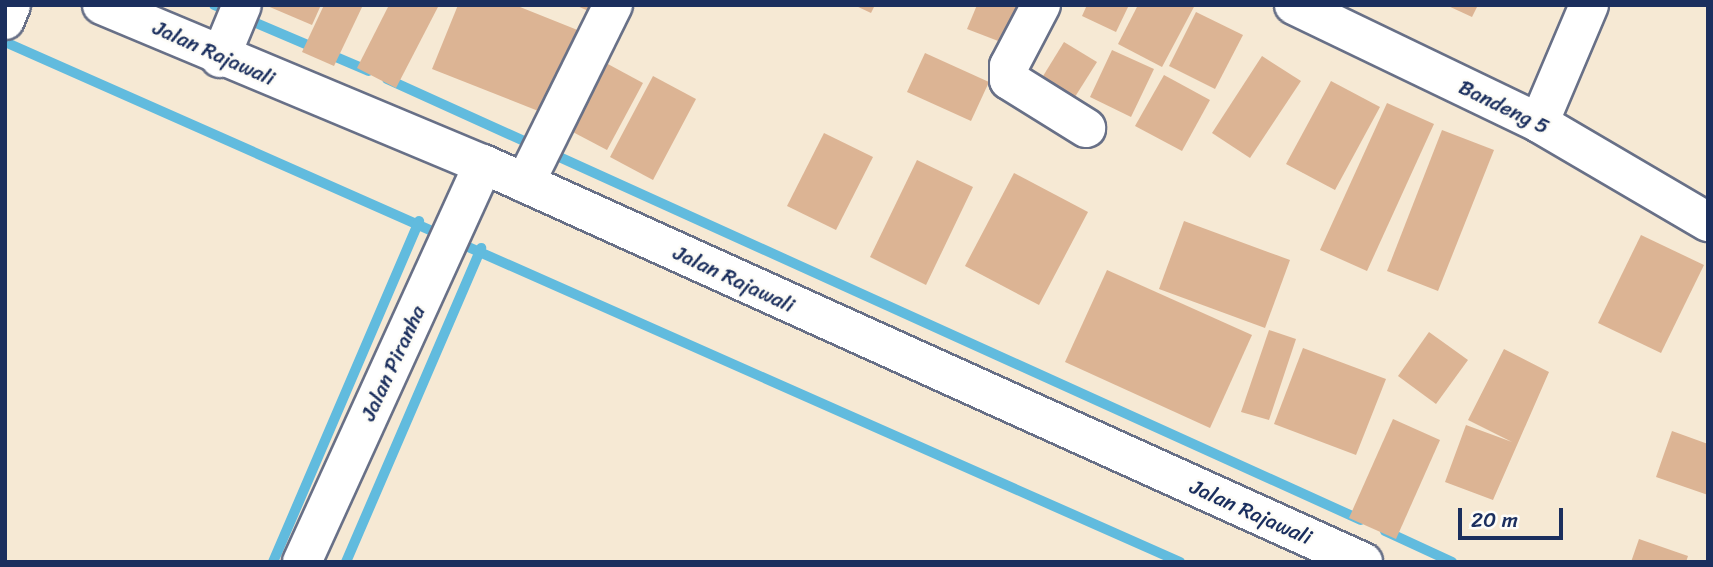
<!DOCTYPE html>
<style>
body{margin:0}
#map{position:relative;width:1713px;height:567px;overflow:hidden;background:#f6e9d4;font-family:Sriracha,sans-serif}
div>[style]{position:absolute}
.stream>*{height:10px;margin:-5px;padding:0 5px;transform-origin:5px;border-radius:5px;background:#61bbde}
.building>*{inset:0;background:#dcb494}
.roads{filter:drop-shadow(2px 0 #687087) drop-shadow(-2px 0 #687087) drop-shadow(0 2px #687087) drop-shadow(0 -2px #687087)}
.minor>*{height:38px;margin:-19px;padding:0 19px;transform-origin:19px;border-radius:19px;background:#fff}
.major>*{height:38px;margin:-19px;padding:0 19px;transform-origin:19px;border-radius:19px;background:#fff}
span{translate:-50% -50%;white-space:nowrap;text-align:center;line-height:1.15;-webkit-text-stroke:5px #fdfcf7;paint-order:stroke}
.street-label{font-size:21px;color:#1b2f5e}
.frame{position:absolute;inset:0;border:7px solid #1b2f5e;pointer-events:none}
.scale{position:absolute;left:1458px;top:508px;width:105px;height:32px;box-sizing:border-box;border:4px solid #1b2f5e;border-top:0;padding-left:9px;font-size:21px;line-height:24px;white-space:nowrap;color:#1b2f5e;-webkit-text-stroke:5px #fdfcf7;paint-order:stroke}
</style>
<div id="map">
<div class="stream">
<i style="left:214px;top:5px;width:168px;rotate:23.1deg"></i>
<i style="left:5px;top:42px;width:1285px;rotate:23.87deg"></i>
<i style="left:387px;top:79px;width:1069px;rotate:24.36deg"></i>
<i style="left:1385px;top:531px;width:74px;rotate:24.8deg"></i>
<i style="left:273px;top:562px;width:371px;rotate:-66.8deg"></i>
<i style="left:346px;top:562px;width:342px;rotate:-66.7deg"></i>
</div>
<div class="building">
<i style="clip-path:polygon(265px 5px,321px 5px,312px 25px)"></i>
<i style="clip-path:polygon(324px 5px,363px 5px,334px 66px,302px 52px)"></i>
<i style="clip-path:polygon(389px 5px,439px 5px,396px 88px,357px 68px)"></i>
<i style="clip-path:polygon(458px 5px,515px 5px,590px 35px,556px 118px,432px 69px)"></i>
<i style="clip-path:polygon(575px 5px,599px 5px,595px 14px)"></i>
<i style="clip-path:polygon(854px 5px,875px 5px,871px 13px)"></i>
<i style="clip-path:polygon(977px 5px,1021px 6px,1006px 44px,967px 29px)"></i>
<i style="clip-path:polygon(1087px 5px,1129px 5px,1116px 32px,1082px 16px)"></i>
<i style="clip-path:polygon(1138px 5px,1195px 5px,1162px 67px,1118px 44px)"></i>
<i style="clip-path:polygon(1446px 5px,1478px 5px,1472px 17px)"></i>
<i style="clip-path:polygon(1196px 12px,1243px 35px,1215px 89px,1169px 66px)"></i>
<i style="clip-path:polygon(1064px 42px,1097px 62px,1073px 100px,1040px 81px)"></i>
<i style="clip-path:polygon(1112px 50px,1154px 69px,1131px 117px,1090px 97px)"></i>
<i style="clip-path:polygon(925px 53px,989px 82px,971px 121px,907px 92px)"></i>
<i style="clip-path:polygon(1262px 56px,1301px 81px,1250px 158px,1212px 133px)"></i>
<i style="clip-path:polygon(606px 63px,643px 83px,607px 150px,569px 130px)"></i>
<i style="clip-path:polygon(1164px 75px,1210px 100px,1182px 151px,1135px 126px)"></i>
<i style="clip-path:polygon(653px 76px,696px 99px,653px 180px,610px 157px)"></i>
<i style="clip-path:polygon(1331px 81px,1380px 107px,1335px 190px,1286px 164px)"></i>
<i style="clip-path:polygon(1387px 103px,1434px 124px,1367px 271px,1320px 250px)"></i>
<i style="clip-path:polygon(1442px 130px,1494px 150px,1438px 291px,1387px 271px)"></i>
<i style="clip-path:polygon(824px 133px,873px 157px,836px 230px,787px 206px)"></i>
<i style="clip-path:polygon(917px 160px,973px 187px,926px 285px,870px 257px)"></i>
<i style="clip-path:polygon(1014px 173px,1088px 212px,1039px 305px,965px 266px)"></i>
<i style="clip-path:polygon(1184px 221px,1290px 260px,1265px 328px,1159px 289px)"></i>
<i style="clip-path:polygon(1641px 235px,1704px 265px,1661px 353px,1598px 323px)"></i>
<i style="clip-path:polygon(1107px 270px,1252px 335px,1210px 428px,1065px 362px)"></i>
<i style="clip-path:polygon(1269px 330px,1296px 339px,1269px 420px,1241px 412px)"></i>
<i style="clip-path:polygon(1429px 332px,1468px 360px,1436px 404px,1398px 376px)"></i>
<i style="clip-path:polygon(1303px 348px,1386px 379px,1356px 455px,1274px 424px)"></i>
<i style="clip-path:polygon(1504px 349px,1549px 372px,1493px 500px,1445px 482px,1466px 425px,1512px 442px,1468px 420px)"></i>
<i style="clip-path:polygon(1393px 419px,1440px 440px,1396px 539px,1349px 518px)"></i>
<i style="clip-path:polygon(1672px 431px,1708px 444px,1708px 495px,1656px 477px)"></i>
<i style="clip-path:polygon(1639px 539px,1688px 556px,1686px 562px,1631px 562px)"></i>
</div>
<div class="roads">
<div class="minor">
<i style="left:1041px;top:5px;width:69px;rotate:117.7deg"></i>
<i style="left:1009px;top:66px;width:14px;rotate:90deg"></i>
<i style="left:1009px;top:80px;width:91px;rotate:31.9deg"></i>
<i style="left:1294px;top:5px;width:272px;rotate:25.7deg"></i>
<i style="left:1539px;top:123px;width:196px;rotate:30.4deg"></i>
<i style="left:5px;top:20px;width:16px;rotate:-68deg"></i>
<i style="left:220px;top:58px;width:57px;rotate:-67.5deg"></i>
<i style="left:1539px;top:123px;width:128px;rotate:-67deg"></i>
<i style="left:525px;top:183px;width:199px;rotate:-63.7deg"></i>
<i style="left:302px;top:562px;width:437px;rotate:-65.5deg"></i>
</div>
<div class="major">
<i style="left:102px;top:5px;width:413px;rotate:22.7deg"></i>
<i style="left:483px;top:164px;width:966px;rotate:24.34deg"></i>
</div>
</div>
<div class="street-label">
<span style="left:214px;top:53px;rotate:24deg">Jalan Rajawali</span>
<span style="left:1504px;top:107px;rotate:26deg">Bandeng 5</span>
<span style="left:734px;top:279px;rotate:25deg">Jalan Rajawali</span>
<span style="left:393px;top:363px;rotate:-65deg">Jalan Piranha</span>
<span style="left:1251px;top:512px;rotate:24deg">Jalan Rajawali</span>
</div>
<div class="frame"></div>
<div class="scale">20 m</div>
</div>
